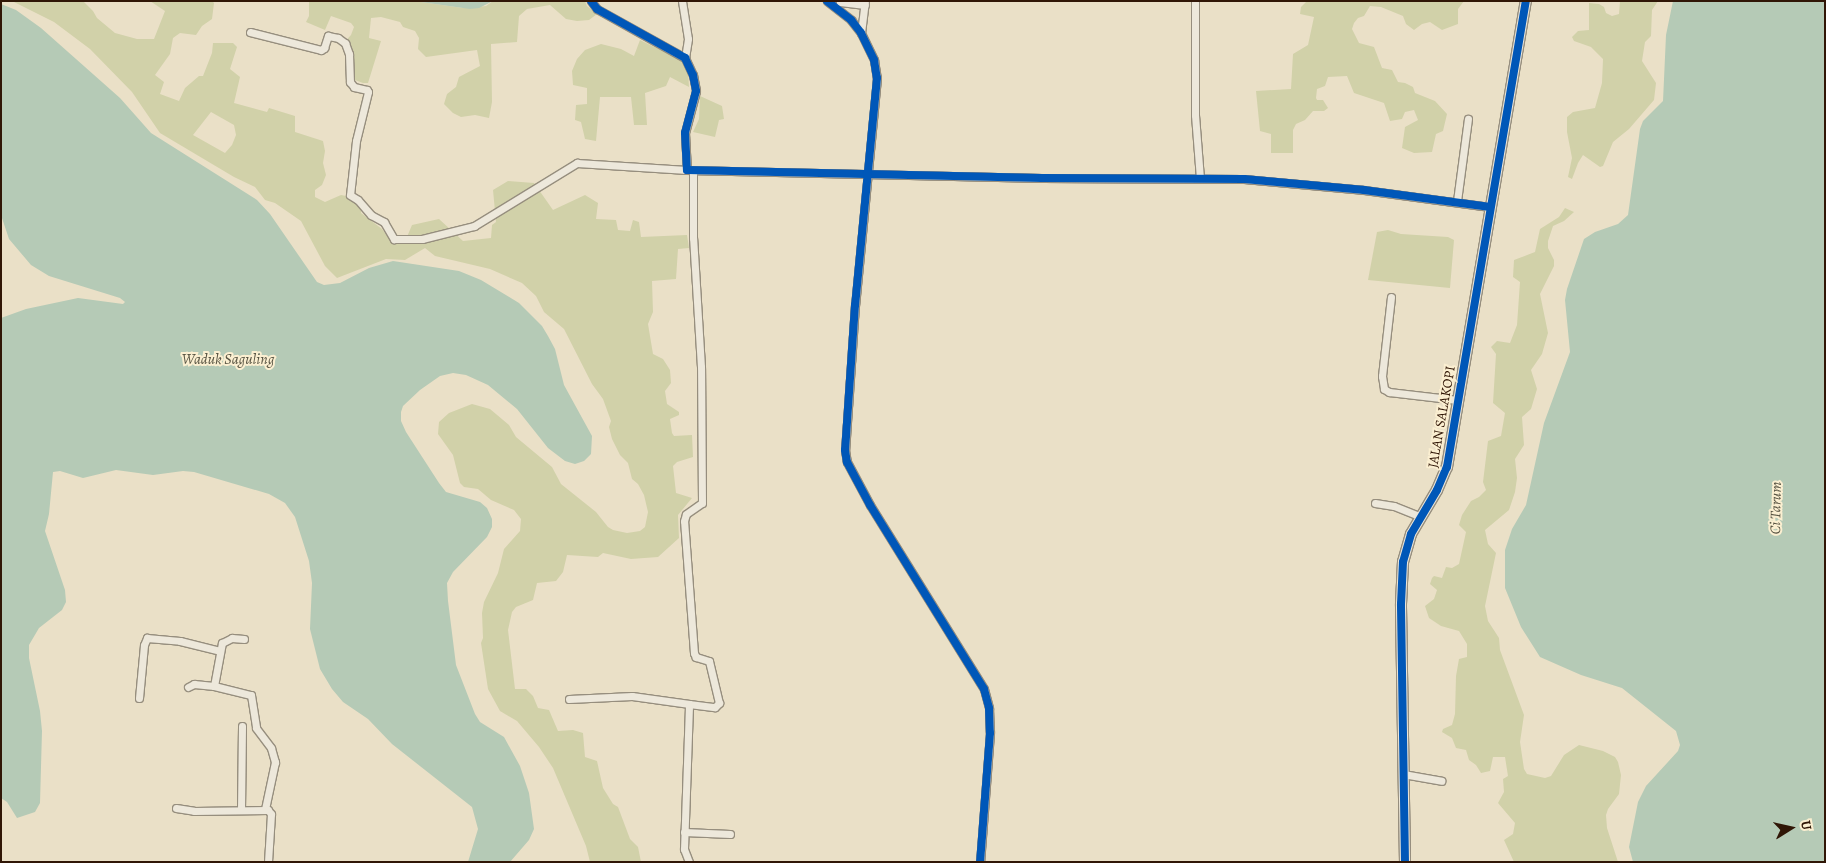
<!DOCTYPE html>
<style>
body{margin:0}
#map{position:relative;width:1826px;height:863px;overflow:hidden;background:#eae0c7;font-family:Alegreya,serif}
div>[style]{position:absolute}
.green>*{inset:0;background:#d1d1a9}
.water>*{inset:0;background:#b5cab6}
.roads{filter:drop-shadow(1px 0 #968e7e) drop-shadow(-1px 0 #968e7e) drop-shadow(0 1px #968e7e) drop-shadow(0 -1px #968e7e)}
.street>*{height:7px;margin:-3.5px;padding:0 3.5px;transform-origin:3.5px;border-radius:3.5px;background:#ede8db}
.secondary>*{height:10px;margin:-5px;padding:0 5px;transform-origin:5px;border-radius:5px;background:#ede8db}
.cycleway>*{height:8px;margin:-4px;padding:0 4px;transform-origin:4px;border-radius:4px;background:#0057b8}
span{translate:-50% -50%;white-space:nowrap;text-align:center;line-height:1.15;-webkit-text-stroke:4px #fbefd1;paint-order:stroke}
.street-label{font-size:14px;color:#301606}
.water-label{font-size:15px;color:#565241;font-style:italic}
.frame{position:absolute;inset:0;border:2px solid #301606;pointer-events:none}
.north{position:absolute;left:1766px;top:803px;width:50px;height:50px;-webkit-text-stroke:4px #fbefd1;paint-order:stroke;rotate:80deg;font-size:14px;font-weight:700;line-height:20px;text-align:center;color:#301606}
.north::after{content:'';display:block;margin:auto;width:18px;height:22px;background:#301606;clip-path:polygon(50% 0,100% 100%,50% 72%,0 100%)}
</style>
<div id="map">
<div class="green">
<i style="clip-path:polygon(evenodd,12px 1px,83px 1px,93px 11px,97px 18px,115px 33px,137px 39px,154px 39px,165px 11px,150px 1px,212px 1px,214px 3px,212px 19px,202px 26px,196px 35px,180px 33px,173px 38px,170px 54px,155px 75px,164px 82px,160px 94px,179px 101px,185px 88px,199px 76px,203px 76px,212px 53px,213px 43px,233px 43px,237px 47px,230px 69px,240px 77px,234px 103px,267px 112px,269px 108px,295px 116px,295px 132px,323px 141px,325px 151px,323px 163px,326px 175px,322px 185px,315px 190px,315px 197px,325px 202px,341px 195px,362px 199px,361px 213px,382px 229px,391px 241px,404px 244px,412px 225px,439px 219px,463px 241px,491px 238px,492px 225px,496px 222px,493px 190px,508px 181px,534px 183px,553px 210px,585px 195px,598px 203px,596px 219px,616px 220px,618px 230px,630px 231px,633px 220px,639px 222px,641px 237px,687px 235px,689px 248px,678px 249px,676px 279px,652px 281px,653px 312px,648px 324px,653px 354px,663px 359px,670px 370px,671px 383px,665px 391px,667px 404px,679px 412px,679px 415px,670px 419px,672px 433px,674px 436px,692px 435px,693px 457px,677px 462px,673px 466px,676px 493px,692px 498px,678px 515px,679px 538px,658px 557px,631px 559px,603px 553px,598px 557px,567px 555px,563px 572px,556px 581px,537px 583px,533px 600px,516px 607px,512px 612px,508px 630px,515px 689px,526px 689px,533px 696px,538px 708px,549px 710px,558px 731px,573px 730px,583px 733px,585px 757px,597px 761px,603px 788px,613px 804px,618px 807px,630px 839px,638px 847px,641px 862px,590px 862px,586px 846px,553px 768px,539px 747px,517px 721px,500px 711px,488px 689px,481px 643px,483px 638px,482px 613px,484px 602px,498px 573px,504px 549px,520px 531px,521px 519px,514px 510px,491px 500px,478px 489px,464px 487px,460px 483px,453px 455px,438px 434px,439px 422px,449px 413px,472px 404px,490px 409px,509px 425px,516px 437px,552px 467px,561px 484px,596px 512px,608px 527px,613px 530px,627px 533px,640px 531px,645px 527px,648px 512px,644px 495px,638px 484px,632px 479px,628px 463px,620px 455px,612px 439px,609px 427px,611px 421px,603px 399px,592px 384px,564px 329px,544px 312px,536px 296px,522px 283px,490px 269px,435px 256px,425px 248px,405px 260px,386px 259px,337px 278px,325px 266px,301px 221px,275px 203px,265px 200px,255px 187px,234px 177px,160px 133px,132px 92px,90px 49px,54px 22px,12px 1px,211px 112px,234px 125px,236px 135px,232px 145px,225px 153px,193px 135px,211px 112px)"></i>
<i style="clip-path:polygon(309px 1px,414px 1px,463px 8px,486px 6px,493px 1px,585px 1px,587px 6px,597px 14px,589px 20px,577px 21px,566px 19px,550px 5px,527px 9px,519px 16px,517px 42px,491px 44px,492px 102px,489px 118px,475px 115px,461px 117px,453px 113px,444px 104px,447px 94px,456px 87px,459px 77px,480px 66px,477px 50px,426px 57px,418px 49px,419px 38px,415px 31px,403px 27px,400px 22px,381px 17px,371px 18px,369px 38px,381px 41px,368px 83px,363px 83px,355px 80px,347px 50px,341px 46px,351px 35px,354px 27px,351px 23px,331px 16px,325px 30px,306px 22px,309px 16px)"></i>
<i style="clip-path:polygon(1307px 1px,1464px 1px,1458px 9px,1458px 24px,1442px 30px,1430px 22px,1422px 24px,1414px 30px,1406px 24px,1403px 16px,1381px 7px,1370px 6px,1364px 16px,1358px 18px,1354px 23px,1352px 29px,1359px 43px,1374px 47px,1382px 68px,1392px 70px,1398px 82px,1405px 83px,1413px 87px,1415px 93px,1435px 101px,1447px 114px,1443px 131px,1436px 134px,1432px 152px,1414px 153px,1402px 148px,1405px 127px,1418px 120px,1414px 110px,1405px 112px,1402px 119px,1390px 121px,1384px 103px,1354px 93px,1347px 76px,1328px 77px,1325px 86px,1317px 89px,1316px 98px,1317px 100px,1323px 100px,1328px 108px,1324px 111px,1313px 111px,1305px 120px,1296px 124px,1293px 130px,1293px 153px,1271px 153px,1271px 134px,1260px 131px,1256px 91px,1291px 89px,1293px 54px,1308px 45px,1314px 17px,1300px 14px,1301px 7px)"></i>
<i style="clip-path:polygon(1620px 1px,1658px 1px,1652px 10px,1651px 36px,1645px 42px,1642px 61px,1656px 83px,1654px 100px,1629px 129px,1613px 142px,1603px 166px,1600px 167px,1583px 155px,1578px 163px,1572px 179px,1568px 177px,1572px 158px,1567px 132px,1567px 117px,1573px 112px,1595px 108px,1602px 83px,1603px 59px,1591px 47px,1574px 41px,1572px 37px,1578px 31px,1589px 30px,1589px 3px,1599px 4px,1604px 7px,1606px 13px,1612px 16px,1619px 14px)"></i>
<i style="clip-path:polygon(640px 40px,681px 60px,688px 70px,689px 87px,670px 77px,666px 86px,645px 93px,647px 125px,634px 125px,631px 97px,600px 97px,596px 141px,585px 139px,581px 122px,575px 120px,576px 105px,587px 104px,587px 88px,573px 85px,572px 71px,577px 59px,585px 50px,601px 44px,621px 49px,634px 56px)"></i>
<i style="clip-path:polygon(700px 96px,722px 106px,724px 119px,719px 120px,715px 137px,693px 132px,699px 119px)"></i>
<i style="clip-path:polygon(1565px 208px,1574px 212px,1564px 221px,1553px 226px,1548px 241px,1548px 248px,1554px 260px,1554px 266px,1540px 294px,1548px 333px,1542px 354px,1531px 370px,1537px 389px,1531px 409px,1522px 417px,1524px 445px,1515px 459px,1517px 478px,1515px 492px,1509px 510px,1485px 530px,1488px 544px,1496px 553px,1485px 606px,1488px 621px,1499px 638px,1500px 650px,1524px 715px,1520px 742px,1524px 769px,1527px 774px,1545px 778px,1551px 776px,1564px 755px,1579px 745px,1603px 751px,1615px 757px,1618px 762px,1621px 775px,1619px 794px,1608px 809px,1606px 815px,1607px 828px,1618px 862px,1514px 862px,1504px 840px,1513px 834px,1515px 823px,1498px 803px,1504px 792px,1503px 779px,1508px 776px,1505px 757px,1493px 757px,1490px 771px,1481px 773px,1476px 765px,1469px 760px,1466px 750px,1456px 748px,1452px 738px,1442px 732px,1443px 729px,1452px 725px,1455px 714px,1456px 676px,1459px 659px,1467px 657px,1467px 644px,1459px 631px,1441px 626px,1429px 618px,1425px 606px,1434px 599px,1437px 590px,1430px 584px,1432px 578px,1434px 576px,1442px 578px,1446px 567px,1452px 568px,1459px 564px,1466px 532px,1459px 525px,1462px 515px,1471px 501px,1479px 497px,1486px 490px,1483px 482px,1488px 441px,1501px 436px,1505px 413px,1493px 403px,1496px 354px,1491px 347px,1497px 341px,1510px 343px,1517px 325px,1520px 282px,1513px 277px,1514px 260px,1535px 252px,1540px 229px,1559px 217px)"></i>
<i style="clip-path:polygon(1388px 230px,1401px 234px,1448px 237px,1454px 240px,1450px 288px,1368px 280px,1377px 232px)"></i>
</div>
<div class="water">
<i style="clip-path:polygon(414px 1px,493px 1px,479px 8px,470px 9px)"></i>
<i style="clip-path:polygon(1673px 1px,1825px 1px,1825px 862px,1633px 862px,1629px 847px,1638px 802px,1646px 786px,1678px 751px,1680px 745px,1676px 731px,1622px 688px,1581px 675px,1540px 657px,1521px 627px,1505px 588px,1505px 550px,1512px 529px,1526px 505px,1544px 423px,1570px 352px,1565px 300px,1567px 289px,1584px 239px,1595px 232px,1618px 224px,1628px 215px,1640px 129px,1643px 121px,1663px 101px,1666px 35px)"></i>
<i style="clip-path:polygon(1px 4px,16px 10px,41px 28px,120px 98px,151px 133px,257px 200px,270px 214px,317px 282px,324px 285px,340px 283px,369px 268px,393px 261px,459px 271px,481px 280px,519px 303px,542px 326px,548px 336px,555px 349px,564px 385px,592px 436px,591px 454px,584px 461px,575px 464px,565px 461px,548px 448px,517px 409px,488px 385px,466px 375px,453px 373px,440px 376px,420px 390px,403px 406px,401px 412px,401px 421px,406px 432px,439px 483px,446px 492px,480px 502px,487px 508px,492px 519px,492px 527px,487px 537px,453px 572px,447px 583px,448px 601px,456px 665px,475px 714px,480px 722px,504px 737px,520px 766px,529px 793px,534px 829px,529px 840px,510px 862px,468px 862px,478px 829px,472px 807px,392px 744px,368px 719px,343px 702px,332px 689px,320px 669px,310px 629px,312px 583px,309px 561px,295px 517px,285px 503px,269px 494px,194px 472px,183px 471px,153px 475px,116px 470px,83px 478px,60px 471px,53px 472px,49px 514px,45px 531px,65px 590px,66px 602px,62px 610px,39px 628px,29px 645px,29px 658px,40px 711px,42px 731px,40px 803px,35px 812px,17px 818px,7px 802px,1px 798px,1px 318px,26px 309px,78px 298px,123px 304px,125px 302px,120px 298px,49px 276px,31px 265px,9px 239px,1px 215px)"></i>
</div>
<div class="roads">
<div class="street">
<i style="left:591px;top:1px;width:10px;rotate:53deg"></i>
<i style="left:597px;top:9px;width:101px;rotate:29.1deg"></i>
<i style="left:685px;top:58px;width:19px;rotate:65deg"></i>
<i style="left:693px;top:75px;width:16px;rotate:79deg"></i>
<i style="left:696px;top:91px;width:43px;rotate:104.7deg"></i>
<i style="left:685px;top:133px;width:37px;rotate:87deg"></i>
<i style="left:687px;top:170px;width:355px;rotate:1.3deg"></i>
<i style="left:1042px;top:178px;width:202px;rotate:0.3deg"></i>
<i style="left:1244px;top:179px;width:121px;rotate:5.2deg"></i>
<i style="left:1364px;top:190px;width:127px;rotate:7.7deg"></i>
<i style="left:682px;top:1px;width:38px;rotate:81deg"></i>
<i style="left:688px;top:39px;width:19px;rotate:99deg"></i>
<i style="left:827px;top:1px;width:31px;rotate:38deg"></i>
<i style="left:851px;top:20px;width:16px;rotate:52deg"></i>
<i style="left:861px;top:33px;width:30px;rotate:64deg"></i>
<i style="left:874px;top:60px;width:18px;rotate:81deg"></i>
<i style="left:877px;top:78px;width:228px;rotate:95.5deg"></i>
<i style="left:855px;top:305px;width:145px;rotate:93.9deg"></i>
<i style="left:845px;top:450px;width:12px;rotate:81deg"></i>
<i style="left:847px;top:462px;width:49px;rotate:61.9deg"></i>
<i style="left:870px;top:505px;width:216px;rotate:58.2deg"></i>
<i style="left:984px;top:689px;width:20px;rotate:75deg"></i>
<i style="left:989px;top:708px;width:25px;rotate:88deg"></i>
<i style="left:990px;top:733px;width:129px;rotate:94.4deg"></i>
<i style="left:1195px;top:1px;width:114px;rotate:90deg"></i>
<i style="left:1195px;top:115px;width:63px;rotate:85.5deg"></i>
<i style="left:840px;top:2px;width:25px;rotate:7deg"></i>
<i style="left:250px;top:32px;width:73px;rotate:14.2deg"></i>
<i style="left:321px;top:50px;width:4px;rotate:-34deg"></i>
<i style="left:324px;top:48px;width:13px;rotate:-72deg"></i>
<i style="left:328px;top:36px;width:10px;rotate:11deg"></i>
<i style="left:338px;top:38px;width:9px;rotate:36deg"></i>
<i style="left:345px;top:43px;width:12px;rotate:70deg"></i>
<i style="left:349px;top:54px;width:28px;rotate:88deg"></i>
<i style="left:350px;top:82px;width:6px;rotate:51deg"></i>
<i style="left:354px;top:87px;width:13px;rotate:13deg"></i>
<i style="left:367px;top:90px;width:2px;rotate:63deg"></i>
<i style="left:368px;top:92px;width:50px;rotate:103.8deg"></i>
<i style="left:356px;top:141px;width:54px;rotate:96.3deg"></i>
<i style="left:350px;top:195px;width:9px;rotate:32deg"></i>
<i style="left:358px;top:200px;width:20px;rotate:49deg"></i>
<i style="left:371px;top:215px;width:15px;rotate:28deg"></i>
<i style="left:384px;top:222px;width:20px;rotate:60deg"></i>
<i style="left:394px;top:239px;width:28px"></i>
<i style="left:422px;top:239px;width:54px;rotate:-14deg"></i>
<i style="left:474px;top:226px;width:121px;rotate:-31.5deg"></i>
<i style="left:577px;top:163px;width:110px;rotate:3.6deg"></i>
<i style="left:861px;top:33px;width:32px;rotate:-83deg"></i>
<i style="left:1457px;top:201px;width:83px;rotate:-82.4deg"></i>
<i style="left:1391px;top:297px;width:80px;rotate:96.5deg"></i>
<i style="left:1382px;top:376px;width:13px;rotate:81deg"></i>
<i style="left:1384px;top:389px;width:6px;rotate:31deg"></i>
<i style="left:1389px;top:392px;width:69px;rotate:6.6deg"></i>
<i style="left:1375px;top:503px;width:19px;rotate:9deg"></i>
<i style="left:1394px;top:506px;width:29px;rotate:22deg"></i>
<i style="left:214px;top:686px;width:44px;rotate:-79.5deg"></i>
<i style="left:222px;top:643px;width:11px;rotate:-27deg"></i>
<i style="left:232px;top:638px;width:12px;rotate:5deg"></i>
<i style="left:188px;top:687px;width:7px;rotate:-27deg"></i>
<i style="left:194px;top:684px;width:20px;rotate:6deg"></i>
<i style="left:214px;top:686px;width:38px;rotate:14deg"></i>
<i style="left:251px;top:695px;width:33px;rotate:81deg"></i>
<i style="left:256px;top:728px;width:25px;rotate:53deg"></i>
<i style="left:271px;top:748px;width:15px;rotate:74deg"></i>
<i style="left:275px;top:762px;width:48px;rotate:102deg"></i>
<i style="left:139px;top:698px;width:53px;rotate:-84.6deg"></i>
<i style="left:144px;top:645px;width:8px;rotate:-67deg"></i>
<i style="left:147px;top:638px;width:33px;rotate:5deg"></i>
<i style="left:180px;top:641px;width:41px;rotate:14deg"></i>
<i style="left:569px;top:699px;width:63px;rotate:-2.7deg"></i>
<i style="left:632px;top:696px;width:58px;rotate:8deg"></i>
<i style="left:1403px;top:774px;width:39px;rotate:10deg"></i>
<i style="left:176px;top:808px;width:18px;rotate:9deg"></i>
<i style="left:194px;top:811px;width:74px;rotate:-0.8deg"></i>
<i style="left:268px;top:810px;width:5px;rotate:53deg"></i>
<i style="left:271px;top:814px;width:48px;rotate:93.6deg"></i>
<i style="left:241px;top:809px;width:83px;rotate:-89.3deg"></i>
<i style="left:684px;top:832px;width:46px;rotate:2.5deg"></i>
<i style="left:689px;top:862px;width:14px;rotate:-111deg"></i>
<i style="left:684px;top:849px;width:145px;rotate:-88deg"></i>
<i style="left:689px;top:704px;width:26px;rotate:7deg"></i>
<i style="left:715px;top:707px;width:6px;rotate:-45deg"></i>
<i style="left:719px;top:703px;width:43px;rotate:-103.4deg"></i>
<i style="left:709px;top:661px;width:14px;rotate:-163deg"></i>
<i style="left:696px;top:657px;width:4px;rotate:-117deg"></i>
<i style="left:694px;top:653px;width:132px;rotate:-94.3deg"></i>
<i style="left:684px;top:521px;width:7px;rotate:-74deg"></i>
<i style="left:686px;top:514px;width:19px;rotate:-35deg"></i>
<i style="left:702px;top:503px;width:136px;rotate:-90.4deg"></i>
<i style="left:701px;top:367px;width:129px;rotate:-93.5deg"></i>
<i style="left:693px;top:238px;width:68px;rotate:-90deg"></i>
</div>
<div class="secondary">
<i style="left:1405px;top:862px;width:258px;rotate:-90.9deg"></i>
<i style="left:1401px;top:604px;width:42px;rotate:-87.3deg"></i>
<i style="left:1403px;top:562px;width:29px;rotate:-74deg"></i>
<i style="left:1411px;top:534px;width:51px;rotate:-59.4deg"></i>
<i style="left:1437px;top:490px;width:25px;rotate:-67deg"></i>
<i style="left:1447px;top:467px;width:473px;rotate:-80.4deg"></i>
</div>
</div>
<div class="cycleway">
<i style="left:591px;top:1px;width:10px;rotate:53deg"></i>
<i style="left:597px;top:9px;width:101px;rotate:29.1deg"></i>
<i style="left:685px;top:58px;width:19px;rotate:65deg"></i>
<i style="left:693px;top:75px;width:16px;rotate:79deg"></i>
<i style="left:696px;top:91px;width:43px;rotate:104.7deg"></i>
<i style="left:685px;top:133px;width:37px;rotate:87deg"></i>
<i style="left:687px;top:170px;width:355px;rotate:1.3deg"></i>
<i style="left:1042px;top:178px;width:202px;rotate:0.3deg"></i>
<i style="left:1244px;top:179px;width:121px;rotate:5.2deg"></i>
<i style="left:1364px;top:190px;width:127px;rotate:7.7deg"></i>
<i style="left:827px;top:1px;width:31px;rotate:38deg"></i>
<i style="left:851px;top:20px;width:16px;rotate:52deg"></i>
<i style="left:861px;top:33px;width:30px;rotate:64deg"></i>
<i style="left:874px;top:60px;width:18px;rotate:81deg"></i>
<i style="left:877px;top:78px;width:228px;rotate:95.5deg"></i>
<i style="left:855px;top:305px;width:145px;rotate:93.9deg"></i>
<i style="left:845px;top:450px;width:12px;rotate:81deg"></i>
<i style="left:847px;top:462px;width:49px;rotate:61.9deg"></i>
<i style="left:870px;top:505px;width:216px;rotate:58.2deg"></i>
<i style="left:984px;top:689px;width:20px;rotate:75deg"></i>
<i style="left:989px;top:708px;width:25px;rotate:88deg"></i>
<i style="left:990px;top:733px;width:129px;rotate:94.4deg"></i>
<i style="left:1405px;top:862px;width:258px;rotate:-90.9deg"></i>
<i style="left:1401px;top:604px;width:42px;rotate:-87.3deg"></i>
<i style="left:1403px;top:562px;width:29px;rotate:-74deg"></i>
<i style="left:1411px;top:534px;width:51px;rotate:-59.4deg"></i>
<i style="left:1437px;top:490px;width:25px;rotate:-67deg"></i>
<i style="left:1447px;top:467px;width:473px;rotate:-80.4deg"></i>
</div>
<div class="street-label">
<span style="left:1442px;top:417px;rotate:-80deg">JALAN SALAKOPI</span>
</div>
<div class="water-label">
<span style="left:228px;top:360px">Waduk Saguling</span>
<span style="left:1776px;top:508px;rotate:-89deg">Ci Tarum</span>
</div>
<div class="frame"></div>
<div class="north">U</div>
</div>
